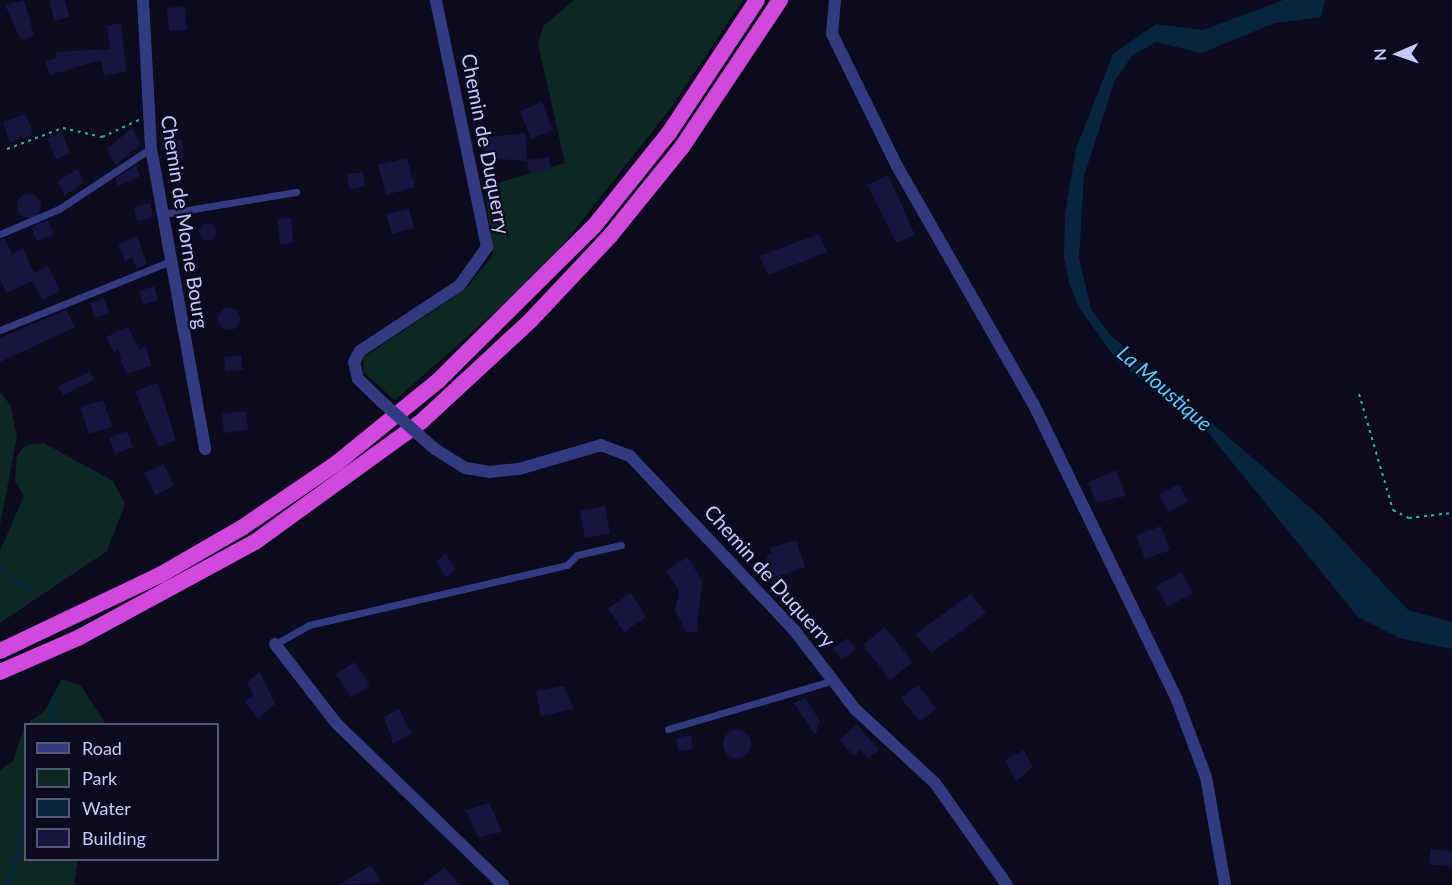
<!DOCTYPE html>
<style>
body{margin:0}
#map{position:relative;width:1452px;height:885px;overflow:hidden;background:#0b0a1e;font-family:Lato,sans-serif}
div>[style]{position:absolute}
.green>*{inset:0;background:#0d2823}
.water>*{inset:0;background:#082540}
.stream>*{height:4px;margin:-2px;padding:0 2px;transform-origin:2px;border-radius:2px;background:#082540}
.building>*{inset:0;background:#171540}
.round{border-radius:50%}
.path>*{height:2px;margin-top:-1px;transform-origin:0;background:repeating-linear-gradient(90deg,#25b596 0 3px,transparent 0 7.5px)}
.service>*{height:7px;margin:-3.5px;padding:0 3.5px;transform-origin:3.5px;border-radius:3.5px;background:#323b80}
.minor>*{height:12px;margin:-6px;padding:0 6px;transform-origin:6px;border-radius:6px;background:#323b80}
.trunk>*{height:16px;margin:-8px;padding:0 8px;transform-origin:8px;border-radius:8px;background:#d048dc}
.minor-bridge>*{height:12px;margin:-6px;padding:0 6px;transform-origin:6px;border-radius:6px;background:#323b80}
span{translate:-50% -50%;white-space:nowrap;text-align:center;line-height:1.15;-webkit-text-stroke:4.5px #0b0a1e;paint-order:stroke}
.street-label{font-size:20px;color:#c7caff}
.water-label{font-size:21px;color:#55cbff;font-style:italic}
.legend{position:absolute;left:24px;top:723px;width:195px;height:138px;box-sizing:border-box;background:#0b0a1e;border:2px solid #565778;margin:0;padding:8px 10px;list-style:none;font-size:18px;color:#c7caff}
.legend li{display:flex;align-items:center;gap:12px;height:30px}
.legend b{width:30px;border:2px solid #565778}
.north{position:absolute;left:1368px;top:24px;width:60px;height:60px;-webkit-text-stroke:4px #0b0a1e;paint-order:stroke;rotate:268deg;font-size:16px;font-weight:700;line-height:24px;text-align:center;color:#c7caff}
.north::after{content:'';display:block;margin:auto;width:21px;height:27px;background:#c7caff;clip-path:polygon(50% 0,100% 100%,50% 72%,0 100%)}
</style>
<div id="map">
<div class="green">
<i style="clip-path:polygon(574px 0,743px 0,670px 109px,543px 270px,395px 400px,363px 372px,364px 357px,466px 289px,493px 255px,485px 187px,565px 163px,538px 44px,543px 26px)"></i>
<i style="clip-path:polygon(0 392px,11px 406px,17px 437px,0 525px)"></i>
<i style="clip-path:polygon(44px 443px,113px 481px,125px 504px,107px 551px,0 623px,0 551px,24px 496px,15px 481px,17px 455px,26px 445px)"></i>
<i style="clip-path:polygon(62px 679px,81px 686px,106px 724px,26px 724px,44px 712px)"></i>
<i style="clip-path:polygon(25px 725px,26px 860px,78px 860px,74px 885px,0 885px,0 770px,13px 761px)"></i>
</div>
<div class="water">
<i style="clip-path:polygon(1283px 0,1325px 0,1321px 17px,1275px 23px,1201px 53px,1156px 42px,1132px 56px,1115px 80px,1084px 176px,1079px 258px,1091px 309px,1109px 334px,1322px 518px,1408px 610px,1452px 622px,1452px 649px,1399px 638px,1358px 617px,1206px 430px,1117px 361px,1079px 307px,1070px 286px,1064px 257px,1065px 214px,1076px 149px,1113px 54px,1156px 24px,1203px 30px)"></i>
</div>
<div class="stream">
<i style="left:0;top:568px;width:37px;rotate:36deg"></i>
<i style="left:50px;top:724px;width:26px;rotate:-83deg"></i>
<i style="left:8px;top:885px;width:33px;rotate:-72deg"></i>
<i style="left:18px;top:854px;width:68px;rotate:-83.3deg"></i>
</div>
<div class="building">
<i style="clip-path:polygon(24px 0,34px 36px,21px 40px,5px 5px)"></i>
<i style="clip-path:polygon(50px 0,65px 0,69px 17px,54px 21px)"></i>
<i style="clip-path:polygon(185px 6px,187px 30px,169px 31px,167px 8px)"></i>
<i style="clip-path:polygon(121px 23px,126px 71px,104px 76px,101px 60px,50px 75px,45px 61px,57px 58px,56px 52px,110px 49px,107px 26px)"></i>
<i style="clip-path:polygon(542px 102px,553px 130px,531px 139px,520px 111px)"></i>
<i style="clip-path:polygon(26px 114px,33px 135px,10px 142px,3px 122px)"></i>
<i style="clip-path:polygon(132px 128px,141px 145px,115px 165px,107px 149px)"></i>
<i style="clip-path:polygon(62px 132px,70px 153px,56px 159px,47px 138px)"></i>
<i style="clip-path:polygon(525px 133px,527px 161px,485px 158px,483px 138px)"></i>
<i style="clip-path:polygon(182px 140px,183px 158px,165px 159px,163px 141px)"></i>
<i style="clip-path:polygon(549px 157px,551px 169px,529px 173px,527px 160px)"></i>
<i style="clip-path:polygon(407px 158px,415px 187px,386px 195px,378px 165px)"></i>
<i style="clip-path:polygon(136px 165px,140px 176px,118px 186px,115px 179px)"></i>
<i style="clip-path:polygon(77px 169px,85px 182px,65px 195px,57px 182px)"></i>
<i style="clip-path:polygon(363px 172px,365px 186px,349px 189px,347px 174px)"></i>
<i style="clip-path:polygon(888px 175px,915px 235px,896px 243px,867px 185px)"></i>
<i class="round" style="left:17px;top:194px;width:24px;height:24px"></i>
<i style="clip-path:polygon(150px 203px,153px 217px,137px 221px,134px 207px)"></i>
<i style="clip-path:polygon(409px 209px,414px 228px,392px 234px,386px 214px)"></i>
<i style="clip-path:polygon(291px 218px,293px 243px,280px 244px,278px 219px)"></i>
<i style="clip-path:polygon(48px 220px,54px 234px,37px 241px,31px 227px)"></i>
<i class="round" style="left:199px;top:223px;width:18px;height:18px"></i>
<i style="clip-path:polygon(819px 234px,827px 252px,768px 275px,759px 256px)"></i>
<i style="clip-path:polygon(137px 236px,147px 264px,137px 269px,132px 257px,125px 261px,118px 244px)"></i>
<i style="clip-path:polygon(5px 238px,12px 254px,23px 248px,34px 273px,48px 266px,60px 291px,42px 300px,33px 281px,6px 293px,0 278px,0 240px)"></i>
<i style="clip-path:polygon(154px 286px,158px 300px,143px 305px,139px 291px)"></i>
<i style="clip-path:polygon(104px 298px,109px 313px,95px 318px,90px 303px)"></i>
<i class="round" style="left:218px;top:308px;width:22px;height:22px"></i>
<i style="clip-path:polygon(66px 310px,75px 327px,0 362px,0 338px)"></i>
<i style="clip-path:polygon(128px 327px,139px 349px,146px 346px,151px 366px,126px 374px,118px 350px,114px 352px,106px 337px)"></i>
<i style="clip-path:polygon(241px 355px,243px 370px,225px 371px,224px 357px)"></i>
<i style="clip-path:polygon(90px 372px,94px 380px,63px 395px,58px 386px)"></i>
<i style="clip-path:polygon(158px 383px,176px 440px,158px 447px,135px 391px)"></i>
<i style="clip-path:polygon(103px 400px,112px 427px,89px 434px,80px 407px)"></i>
<i style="clip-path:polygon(246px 411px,248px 430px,224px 433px,222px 414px)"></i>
<i style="clip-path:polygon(127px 431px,133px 447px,115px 454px,109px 438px)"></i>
<i style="clip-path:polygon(164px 464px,174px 486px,155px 495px,145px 473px)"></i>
<i style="clip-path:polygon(1116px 470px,1126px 496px,1096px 502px,1088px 482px)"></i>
<i style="clip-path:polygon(1179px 484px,1188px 502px,1168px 512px,1159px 495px)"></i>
<i style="clip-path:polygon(605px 506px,610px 533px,585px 538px,580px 511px)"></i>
<i style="clip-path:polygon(1161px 526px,1170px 550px,1145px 559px,1136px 536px)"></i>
<i style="clip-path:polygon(796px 540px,805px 567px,773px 578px,766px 556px,772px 554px,770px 548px)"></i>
<i style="clip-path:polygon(446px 554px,456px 570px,446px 577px,436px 561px)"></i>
<i style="clip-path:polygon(687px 557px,702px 580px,697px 631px,687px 633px,675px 610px,679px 591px,666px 571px)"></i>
<i style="clip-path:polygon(1182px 572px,1193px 593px,1167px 607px,1156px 586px)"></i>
<i style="clip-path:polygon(631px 593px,646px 617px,624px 632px,608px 608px)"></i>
<i style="clip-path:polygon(971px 594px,986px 613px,931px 653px,915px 634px)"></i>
<i style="clip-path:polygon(885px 627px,913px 662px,890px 680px,863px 645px)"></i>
<i style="clip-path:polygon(848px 638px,856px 650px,841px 660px,833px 648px)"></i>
<i style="clip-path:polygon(355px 662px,370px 686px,351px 698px,336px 674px)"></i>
<i style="clip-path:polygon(260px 672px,275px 704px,258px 718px,245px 701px,253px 695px,247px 682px)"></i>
<i style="clip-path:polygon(918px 685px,936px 709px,920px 722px,901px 698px)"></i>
<i style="clip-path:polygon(564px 686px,574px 709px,541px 716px,536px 691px)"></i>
<i style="clip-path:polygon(805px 698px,820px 721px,815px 735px,794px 703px)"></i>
<i style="clip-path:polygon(399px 709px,412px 734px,393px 743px,384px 717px)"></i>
<i style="clip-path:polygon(857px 724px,879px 750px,868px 758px,861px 750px,854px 756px,839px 740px)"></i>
<i class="round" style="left:723px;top:730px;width:28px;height:28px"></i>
<i style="clip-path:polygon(691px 735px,693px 749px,678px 751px,676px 738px)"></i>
<i style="clip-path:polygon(1024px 750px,1033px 767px,1016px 781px,1005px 760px)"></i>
<i style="clip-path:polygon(489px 803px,502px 832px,478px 837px,466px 810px)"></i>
<i style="clip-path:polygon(1431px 849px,1452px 852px,1452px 867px,1429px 864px)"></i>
<i style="clip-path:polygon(371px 865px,381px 882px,339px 885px)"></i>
<i style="clip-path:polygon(444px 867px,460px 885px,422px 885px)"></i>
</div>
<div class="path">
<i style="left:7px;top:149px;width:60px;rotate:-20.6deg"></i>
<i style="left:63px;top:128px;width:40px;rotate:13deg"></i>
<i style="left:102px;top:137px;width:41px;rotate:-24.7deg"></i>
<i style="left:1359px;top:394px;width:121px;rotate:73.7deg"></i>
<i style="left:1393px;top:510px;width:18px;rotate:27deg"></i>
<i style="left:1409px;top:518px;width:43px;rotate:-6.6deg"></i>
</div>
<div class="service">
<i style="left:163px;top:214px;width:135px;rotate:-9.4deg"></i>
<i style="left:0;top:234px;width:64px;rotate:-23deg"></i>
<i style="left:59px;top:209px;width:110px;rotate:-33.5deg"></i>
<i style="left:0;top:330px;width:184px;rotate:-22deg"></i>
<i style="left:275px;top:644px;width:39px;rotate:-29deg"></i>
<i style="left:309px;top:625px;width:265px;rotate:-13.1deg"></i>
<i style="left:567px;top:565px;width:14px;rotate:-45deg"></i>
<i style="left:577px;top:555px;width:45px;rotate:-12.8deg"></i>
<i style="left:668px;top:729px;width:173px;rotate:-16.4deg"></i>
</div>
<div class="minor">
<i style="left:143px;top:0;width:148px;rotate:86.9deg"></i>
<i style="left:151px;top:148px;width:306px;rotate:79.8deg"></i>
<i style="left:835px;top:0;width:34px;rotate:95deg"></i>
<i style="left:832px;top:34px;width:147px;rotate:63.8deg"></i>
<i style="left:897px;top:166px;width:273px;rotate:60.2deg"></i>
<i style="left:1033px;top:403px;width:330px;rotate:64.1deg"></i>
<i style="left:1177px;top:700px;width:82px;rotate:69.4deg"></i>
<i style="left:1206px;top:777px;width:110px;rotate:80deg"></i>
<i style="left:382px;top:402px;width:33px;rotate:-136deg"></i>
<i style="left:358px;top:379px;width:17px;rotate:-103deg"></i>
<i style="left:354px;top:362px;width:13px;rotate:-61deg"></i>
<i style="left:360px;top:351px;width:120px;rotate:-33.4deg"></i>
<i style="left:460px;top:285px;width:47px;rotate:-54.6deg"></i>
<i style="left:487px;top:247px;width:252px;rotate:-101.7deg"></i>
<i style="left:435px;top:449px;width:36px;rotate:32deg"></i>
<i style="left:465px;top:468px;width:24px;rotate:9deg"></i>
<i style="left:489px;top:472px;width:30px;rotate:-6deg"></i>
<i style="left:519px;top:469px;width:85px;rotate:-16.3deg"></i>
<i style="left:601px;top:445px;width:31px;rotate:21deg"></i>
<i style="left:630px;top:456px;width:239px;rotate:46.7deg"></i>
<i style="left:794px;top:630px;width:100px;rotate:52.3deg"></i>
<i style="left:855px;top:709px;width:109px;rotate:42.8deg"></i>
<i style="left:935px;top:783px;width:125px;rotate:54.8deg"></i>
<i style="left:275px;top:644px;width:100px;rotate:52.3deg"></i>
<i style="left:336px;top:723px;width:233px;rotate:44.1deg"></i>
</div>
<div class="trunk">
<i style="left:0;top:651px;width:177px;rotate:-25.4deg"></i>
<i style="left:160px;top:575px;width:96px;rotate:-30deg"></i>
<i style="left:243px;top:527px;width:114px;rotate:-34.2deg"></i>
<i style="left:337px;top:463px;width:130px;rotate:-39.1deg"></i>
<i style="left:438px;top:381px;width:221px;rotate:-44.8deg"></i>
<i style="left:595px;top:225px;width:118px;rotate:-51.2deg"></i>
<i style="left:669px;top:133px;width:159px;rotate:-56.5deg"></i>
<i style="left:0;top:672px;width:85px;rotate:-23.6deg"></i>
<i style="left:78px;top:638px;width:201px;rotate:-28.5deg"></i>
<i style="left:255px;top:542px;width:206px;rotate:-35.9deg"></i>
<i style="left:422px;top:421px;width:147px;rotate:-42.8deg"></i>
<i style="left:530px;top:321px;width:117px;rotate:-46.7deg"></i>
<i style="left:610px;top:236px;width:114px;rotate:-51deg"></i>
<i style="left:682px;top:147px;width:177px;rotate:-56.3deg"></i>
</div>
<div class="minor-bridge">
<i style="left:382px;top:402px;width:71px;rotate:41.6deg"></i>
</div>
<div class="street-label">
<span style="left:486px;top:144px;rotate:79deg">Chemin de Duquerry</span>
<span style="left:185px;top:222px;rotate:81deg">Chemin de Morne Bourg</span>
<span style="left:770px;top:576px;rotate:48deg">Chemin de Duquerry</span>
</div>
<div class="water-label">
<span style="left:1165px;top:388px;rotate:41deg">La Moustique</span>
</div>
<ul class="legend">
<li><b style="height:8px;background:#323b80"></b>Road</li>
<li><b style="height:16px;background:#0d2823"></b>Park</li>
<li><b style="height:16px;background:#082540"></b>Water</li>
<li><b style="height:16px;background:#171540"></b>Building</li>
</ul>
<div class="north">N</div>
</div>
